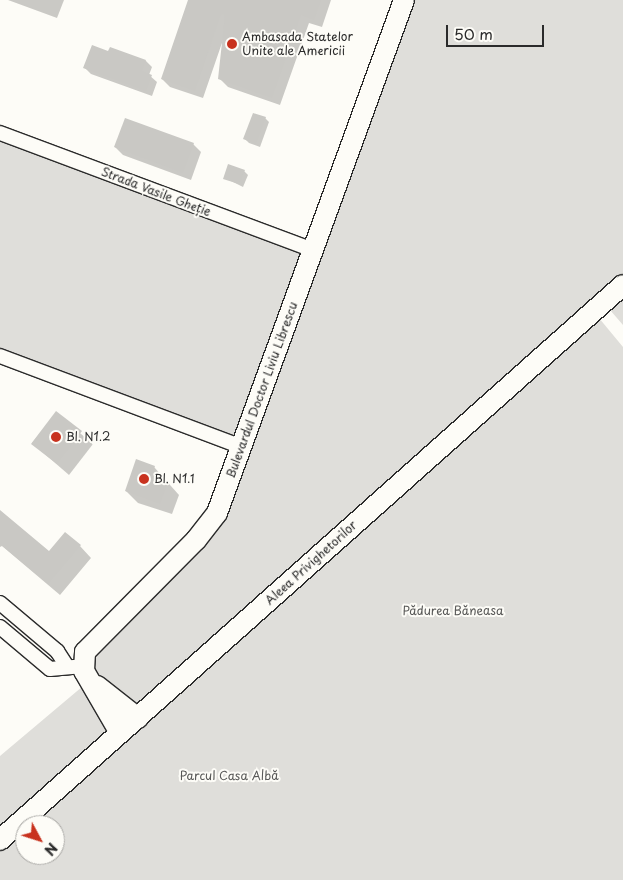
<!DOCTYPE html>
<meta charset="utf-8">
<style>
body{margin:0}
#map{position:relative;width:623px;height:880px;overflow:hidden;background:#fdfcf7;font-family:"Playpen Sans",sans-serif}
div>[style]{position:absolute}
.green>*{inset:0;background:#dfdeda}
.shadow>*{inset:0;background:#0003}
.building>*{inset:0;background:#c9c8c4}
.roads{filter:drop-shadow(1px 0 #2b2b2b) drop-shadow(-1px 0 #2b2b2b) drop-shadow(0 1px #2b2b2b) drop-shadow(0 -1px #2b2b2b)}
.street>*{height:14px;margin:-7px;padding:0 7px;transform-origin:7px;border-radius:7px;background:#fdfcf7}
.secondary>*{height:20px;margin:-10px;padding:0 10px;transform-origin:10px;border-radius:10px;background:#fdfcf7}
.dots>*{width:14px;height:14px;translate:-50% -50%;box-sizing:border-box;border:2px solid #fdfcf7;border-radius:50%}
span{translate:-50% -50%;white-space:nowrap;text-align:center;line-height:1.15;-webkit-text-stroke:4px #fdfcf7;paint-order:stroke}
.poi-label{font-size:12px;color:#2b2b2b}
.left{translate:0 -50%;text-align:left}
.street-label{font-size:12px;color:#2b2b2b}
.park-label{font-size:12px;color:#585857}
.north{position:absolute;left:15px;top:815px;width:50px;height:50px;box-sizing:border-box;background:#fdfcf7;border:1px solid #a9a8a5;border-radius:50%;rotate:130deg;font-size:14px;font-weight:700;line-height:20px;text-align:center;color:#2b2b2b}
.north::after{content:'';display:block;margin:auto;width:18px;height:22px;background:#c8321e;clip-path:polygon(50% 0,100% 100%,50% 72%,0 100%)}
.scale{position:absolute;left:446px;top:25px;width:98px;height:22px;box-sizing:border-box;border:2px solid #2b2b2b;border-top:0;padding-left:6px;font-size:15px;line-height:18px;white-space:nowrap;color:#2b2b2b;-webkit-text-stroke:4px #fdfcf7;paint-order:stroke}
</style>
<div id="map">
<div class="green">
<i style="clip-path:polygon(evenodd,404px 0,623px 0,623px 325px,604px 303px,594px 312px,623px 347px,623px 880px,0 880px,0 756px,89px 681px,83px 666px,196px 540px,242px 447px,0 356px,0 133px,313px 250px,404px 0,25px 825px,55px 825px,55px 855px,25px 855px,25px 825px)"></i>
</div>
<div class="shadow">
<i style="clip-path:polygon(8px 0,64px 0,57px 18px)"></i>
<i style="clip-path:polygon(190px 0,331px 0,322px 27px,309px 23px,280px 105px,228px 87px,220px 79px,223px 40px,203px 98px,170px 87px,162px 79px)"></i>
<i style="clip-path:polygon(109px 52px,146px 61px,152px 67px,149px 75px,157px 82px,152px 96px,91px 74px,85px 68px)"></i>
<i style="clip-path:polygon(265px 118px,269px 122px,260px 147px,249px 143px,245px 139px)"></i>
<i style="clip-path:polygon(193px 144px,201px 152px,191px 180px,123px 155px,115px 147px)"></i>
<i style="clip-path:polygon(244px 171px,248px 175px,243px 187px,225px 178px)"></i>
<i style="clip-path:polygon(56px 413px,93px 444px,69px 475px,32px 443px)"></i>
<i style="clip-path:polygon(154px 467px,179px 495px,172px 514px,138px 503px,126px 491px)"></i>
<i style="clip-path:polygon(0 511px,49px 553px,80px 546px,91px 558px,60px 595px,2px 546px,0 547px)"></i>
</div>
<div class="building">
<i style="clip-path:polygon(188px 0,321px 0,314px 20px,301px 15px,272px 98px,218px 79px,225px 15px,221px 14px,195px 91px,161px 79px)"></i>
<i style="clip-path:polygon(92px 45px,108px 51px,110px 47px,146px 60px,142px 71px,152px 75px,146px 91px,83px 68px)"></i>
<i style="clip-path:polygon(253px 113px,266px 117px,256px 144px,243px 139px)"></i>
<i style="clip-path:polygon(125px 118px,194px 143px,183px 173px,114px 147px)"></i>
<i style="clip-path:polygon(228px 164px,245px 170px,239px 184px,223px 179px)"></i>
<i style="clip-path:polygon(56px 411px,82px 431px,57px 464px,31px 444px)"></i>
<i style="clip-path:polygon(136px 459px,155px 466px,151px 477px,168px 482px,160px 504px,125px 491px)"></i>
<i style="clip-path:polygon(0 510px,49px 551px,65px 532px,81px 545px,48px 584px,0 544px)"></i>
</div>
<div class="roads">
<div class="street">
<i style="left:0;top:133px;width:334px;rotate:20.5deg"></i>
<i style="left:0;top:356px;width:259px;rotate:20.6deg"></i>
<i style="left:0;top:603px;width:75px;rotate:40.1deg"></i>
<i style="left:57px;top:651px;width:17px;rotate:57deg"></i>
<i style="left:0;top:627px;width:65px;rotate:40deg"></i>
<i style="left:50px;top:669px;width:33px;rotate:-5deg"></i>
</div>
<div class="secondary">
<i style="left:97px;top:686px;width:52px;rotate:38deg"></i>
<i style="left:120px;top:733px;width:72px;rotate:-120.1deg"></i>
<i style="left:84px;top:671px;width:19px;rotate:-87deg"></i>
<i style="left:85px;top:652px;width:158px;rotate:-45.3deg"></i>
<i style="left:196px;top:540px;width:34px;rotate:-52deg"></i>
<i style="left:217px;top:513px;width:546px;rotate:-69.97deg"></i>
<i style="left:0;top:840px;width:834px;rotate:-41.7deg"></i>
</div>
</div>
<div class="dots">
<i style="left:232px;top:44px;background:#c8321e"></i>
<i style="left:56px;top:437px;background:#c8321e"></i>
<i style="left:144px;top:479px;background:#c8321e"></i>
</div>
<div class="poi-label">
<span class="left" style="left:242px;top:44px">Ambasada Statelor<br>Unite ale Americii</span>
<span class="left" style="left:66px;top:437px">Bl. N1.2</span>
<span class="left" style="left:154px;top:479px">Bl. N1.1</span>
</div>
<div class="street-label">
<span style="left:156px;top:192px;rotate:21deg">Strada Vasile Gheție</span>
<span style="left:262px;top:390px;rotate:-70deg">Bulevardul Doctor Liviu Librescu</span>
<span style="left:311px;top:563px;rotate:-42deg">Aleea Privighetorilor</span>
</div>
<div class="park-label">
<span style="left:453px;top:611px">Pădurea Băneasa</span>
<span style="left:229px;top:776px">Parcul Casa Albă</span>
</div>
<div class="north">N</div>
<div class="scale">50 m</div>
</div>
